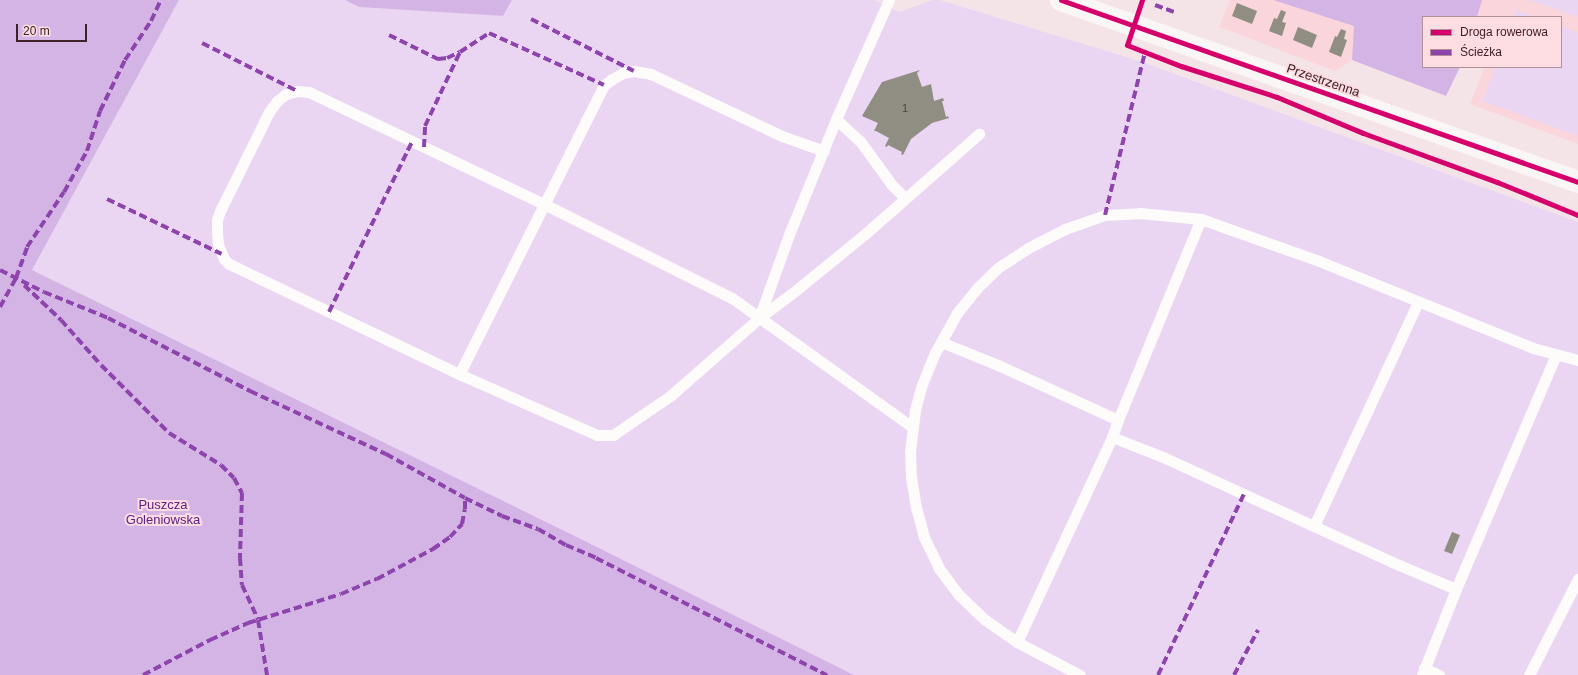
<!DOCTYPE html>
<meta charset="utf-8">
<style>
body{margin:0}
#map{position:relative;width:1578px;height:675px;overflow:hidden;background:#f5e4e7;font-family:Helvetica,sans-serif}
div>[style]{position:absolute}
.built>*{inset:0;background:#fad6dc}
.green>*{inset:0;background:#ead5f3}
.forest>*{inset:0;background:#d3b4e4}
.building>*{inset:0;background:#908d82}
.lane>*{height:11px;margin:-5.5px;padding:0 5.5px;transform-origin:5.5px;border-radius:5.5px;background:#fefbfb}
.secondary>*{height:22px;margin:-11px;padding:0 11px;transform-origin:11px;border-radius:11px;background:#faf6f5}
.quiet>*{height:4px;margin-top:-2px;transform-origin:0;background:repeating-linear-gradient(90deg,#8e44ad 0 8px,transparent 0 12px)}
.cycleway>*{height:5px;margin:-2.5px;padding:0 2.5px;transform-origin:2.5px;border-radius:2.5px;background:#d6006c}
span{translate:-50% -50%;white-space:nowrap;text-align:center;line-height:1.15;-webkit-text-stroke:4px #fddce2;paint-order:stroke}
.number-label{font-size:11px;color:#523c3e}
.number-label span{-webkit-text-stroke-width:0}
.street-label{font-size:13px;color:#3e2127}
.park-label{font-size:13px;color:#5b2185}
.legend{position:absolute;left:1422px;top:16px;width:140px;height:52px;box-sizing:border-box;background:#fddce2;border:1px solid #b19197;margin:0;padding:5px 7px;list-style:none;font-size:12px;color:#3e2127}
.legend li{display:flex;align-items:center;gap:8px;height:20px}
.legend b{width:20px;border:1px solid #b19197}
.scale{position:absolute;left:16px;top:24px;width:71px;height:18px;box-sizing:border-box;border:2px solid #3e2127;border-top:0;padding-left:5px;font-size:12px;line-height:14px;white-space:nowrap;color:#3e2127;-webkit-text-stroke:3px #fddce2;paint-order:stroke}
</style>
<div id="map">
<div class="built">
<i style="clip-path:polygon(1230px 0,1273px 0,1355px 26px,1352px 60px,1335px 71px,1219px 27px)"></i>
<i style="clip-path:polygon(1323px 0,1578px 0,1578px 144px,1470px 104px,1484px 69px,1478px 67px,1561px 67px,1561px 17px,1423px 17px)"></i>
</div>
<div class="green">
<i style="clip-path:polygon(179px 0,345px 0,359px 7px,503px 16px,512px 0,874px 0,899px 12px,933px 0,940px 0,1142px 62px,1578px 222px,1578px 675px,854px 675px,591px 544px,32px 270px)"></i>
<i style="clip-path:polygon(1528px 0,1578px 0,1578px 17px,1555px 9px)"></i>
<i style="clip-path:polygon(1516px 10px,1535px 17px,1514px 17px)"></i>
<i style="clip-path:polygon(1561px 26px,1578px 33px,1578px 136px,1483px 101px,1495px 67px,1561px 67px)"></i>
</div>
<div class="forest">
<i style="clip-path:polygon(0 0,179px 0,32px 270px,591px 544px,854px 675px,0 675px)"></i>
<i style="clip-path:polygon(345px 0,512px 0,503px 16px,359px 7px)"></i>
<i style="clip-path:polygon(1273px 0,1482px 0,1477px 17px,1423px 17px,1423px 67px,1460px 67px,1446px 96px,1352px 60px,1354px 26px)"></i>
</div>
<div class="building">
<i style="clip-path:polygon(1237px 3px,1257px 11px,1252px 24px,1232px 16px)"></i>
<i style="clip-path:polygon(1281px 10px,1286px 12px,1282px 22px,1286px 23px,1282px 36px,1269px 31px,1274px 18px,1277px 19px)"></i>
<i style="clip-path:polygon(1298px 27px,1317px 35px,1312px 48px,1293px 40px)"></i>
<i style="clip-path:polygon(1341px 29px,1346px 31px,1344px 39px,1347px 40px,1341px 57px,1329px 52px,1335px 36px,1337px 37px)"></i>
<i style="clip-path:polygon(920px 70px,917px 73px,922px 87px,931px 84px,934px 101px,943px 98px,944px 101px,942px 101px,946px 117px,948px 116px,949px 118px,932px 123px,911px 139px,903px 155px,901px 154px,902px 152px,888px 145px,887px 147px,885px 146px,889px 138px,876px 131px,874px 131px,878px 123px,862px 116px,882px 82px)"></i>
<i style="clip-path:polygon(1452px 532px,1460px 535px,1452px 554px,1444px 551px)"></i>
</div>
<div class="lane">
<i style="left:836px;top:119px;width:130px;rotate:-66deg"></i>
<i style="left:824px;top:151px;width:45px;rotate:-160.3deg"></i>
<i style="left:782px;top:136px;width:145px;rotate:-154.7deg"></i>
<i style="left:651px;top:74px;width:17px;rotate:-170deg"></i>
<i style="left:634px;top:71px;width:11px;rotate:170deg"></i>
<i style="left:623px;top:73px;width:13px;rotate:151deg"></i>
<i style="left:612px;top:79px;width:10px;rotate:143deg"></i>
<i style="left:604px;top:85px;width:323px;rotate:116.6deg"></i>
<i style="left:459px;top:374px;width:151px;rotate:23.8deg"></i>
<i style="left:597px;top:435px;width:16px"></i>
<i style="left:613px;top:435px;width:69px;rotate:-34.4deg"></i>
<i style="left:670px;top:396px;width:118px;rotate:-41.2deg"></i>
<i style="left:759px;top:318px;width:39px;rotate:-37deg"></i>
<i style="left:790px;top:295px;width:97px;rotate:-39.1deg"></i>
<i style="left:865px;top:234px;width:152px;rotate:-41.3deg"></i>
<i style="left:759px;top:318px;width:91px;rotate:-70.2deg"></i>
<i style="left:790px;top:232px;width:122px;rotate:-67.8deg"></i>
<i style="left:836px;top:119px;width:33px;rotate:43deg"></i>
<i style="left:860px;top:141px;width:54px;rotate:54deg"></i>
<i style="left:892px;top:185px;width:18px;rotate:45deg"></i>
<i style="left:941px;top:342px;width:61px;rotate:22deg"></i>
<i style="left:998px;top:365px;width:132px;rotate:24.6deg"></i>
<i style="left:459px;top:374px;width:255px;rotate:-154.4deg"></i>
<i style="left:229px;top:264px;width:7px;rotate:-135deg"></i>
<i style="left:224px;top:259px;width:16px;rotate:-112deg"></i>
<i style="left:218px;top:244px;width:12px;rotate:-95deg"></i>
<i style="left:217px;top:232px;width:12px;rotate:-90deg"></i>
<i style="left:217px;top:220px;width:9px;rotate:-72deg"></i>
<i style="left:220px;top:211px;width:110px;rotate:-63.7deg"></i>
<i style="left:269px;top:112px;width:14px;rotate:-54deg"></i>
<i style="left:277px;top:101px;width:11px;rotate:-38deg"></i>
<i style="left:286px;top:94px;width:11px;rotate:-15deg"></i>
<i style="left:297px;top:91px;width:12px;rotate:5deg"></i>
<i style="left:309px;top:92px;width:260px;rotate:25.5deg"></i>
<i style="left:544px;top:204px;width:210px;rotate:26.6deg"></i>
<i style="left:732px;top:298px;width:221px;rotate:35.6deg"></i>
<i style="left:1112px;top:437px;width:55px;rotate:21.4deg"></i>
<i style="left:1163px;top:457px;width:252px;rotate:24.6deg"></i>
<i style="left:1392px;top:562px;width:69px;rotate:22.9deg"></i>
<i style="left:1314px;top:526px;width:247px;rotate:-65.1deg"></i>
<i style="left:1017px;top:642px;width:226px;rotate:-65.1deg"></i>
<i style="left:1112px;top:437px;width:18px;rotate:-71deg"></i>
<i style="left:1118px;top:420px;width:217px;rotate:-67.6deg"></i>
<i style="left:1424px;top:668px;width:17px;rotate:25deg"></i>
<i style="left:1080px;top:675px;width:71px;rotate:-152.4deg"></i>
<i style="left:1017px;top:642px;width:39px;rotate:-145deg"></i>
<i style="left:985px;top:620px;width:36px;rotate:-136deg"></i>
<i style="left:959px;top:595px;width:34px;rotate:-127deg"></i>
<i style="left:939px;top:568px;width:34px;rotate:-116deg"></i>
<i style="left:924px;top:537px;width:30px;rotate:-105deg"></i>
<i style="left:916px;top:508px;width:30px;rotate:-99deg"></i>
<i style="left:911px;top:478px;width:26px;rotate:-92deg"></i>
<i style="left:910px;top:452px;width:42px;rotate:-83.2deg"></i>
<i style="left:915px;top:410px;width:24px;rotate:-75deg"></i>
<i style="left:921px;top:387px;width:37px;rotate:-68deg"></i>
<i style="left:935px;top:353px;width:46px;rotate:-61.2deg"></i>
<i style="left:957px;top:313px;width:32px;rotate:-51deg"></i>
<i style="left:977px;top:288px;width:30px;rotate:-44deg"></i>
<i style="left:999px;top:267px;width:35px;rotate:-33deg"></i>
<i style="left:1028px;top:248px;width:42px;rotate:-27.2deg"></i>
<i style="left:1065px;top:229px;width:42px;rotate:-19.3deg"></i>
<i style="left:1105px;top:215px;width:35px;rotate:-3deg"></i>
<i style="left:1140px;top:213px;width:61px;rotate:5.6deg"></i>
<i style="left:1201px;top:219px;width:125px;rotate:19.6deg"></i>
<i style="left:1319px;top:261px;width:231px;rotate:22.1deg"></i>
<i style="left:1533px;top:348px;width:47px;rotate:14.9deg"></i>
<i style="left:1422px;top:675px;width:92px;rotate:-68.4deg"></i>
<i style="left:1456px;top:589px;width:255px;rotate:-66.9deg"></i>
<i style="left:1529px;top:675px;width:108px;rotate:-63deg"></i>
</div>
<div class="secondary">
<i style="left:1061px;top:0;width:548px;rotate:19.39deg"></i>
</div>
<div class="quiet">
<i style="left:1155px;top:5px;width:20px;rotate:20deg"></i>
<i style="left:531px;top:19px;width:115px;rotate:26.8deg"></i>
<i style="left:389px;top:35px;width:55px;rotate:26.1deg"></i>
<i style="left:438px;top:59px;width:9px;rotate:-6deg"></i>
<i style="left:447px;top:58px;width:14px;rotate:-25deg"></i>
<i style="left:460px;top:52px;width:35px;rotate:-33deg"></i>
<i style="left:489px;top:33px;width:126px;rotate:24.3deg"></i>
<i style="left:202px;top:43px;width:106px;rotate:26.8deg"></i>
<i style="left:424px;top:147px;width:21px;rotate:-87deg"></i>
<i style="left:425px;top:126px;width:82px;rotate:-64.7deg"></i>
<i style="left:107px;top:199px;width:127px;rotate:25.6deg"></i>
<i style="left:1105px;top:215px;width:168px;rotate:-76.2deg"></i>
<i style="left:0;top:270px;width:49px;rotate:26.6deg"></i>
<i style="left:44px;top:292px;width:69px;rotate:22.1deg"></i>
<i style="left:108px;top:318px;width:160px;rotate:27.2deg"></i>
<i style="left:250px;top:391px;width:150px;rotate:24.9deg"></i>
<i style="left:386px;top:454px;width:90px;rotate:29.1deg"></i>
<i style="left:465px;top:498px;width:41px;rotate:25.9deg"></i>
<i style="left:502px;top:516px;width:38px;rotate:20deg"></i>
<i style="left:538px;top:529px;width:32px;rotate:30deg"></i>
<i style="left:566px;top:545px;width:33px;rotate:23deg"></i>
<i style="left:596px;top:558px;width:259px;rotate:26.9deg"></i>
<i style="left:24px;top:285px;width:51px;rotate:43.4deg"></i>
<i style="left:61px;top:320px;width:60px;rotate:48.4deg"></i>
<i style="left:101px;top:365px;width:96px;rotate:45deg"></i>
<i style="left:169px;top:433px;width:61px;rotate:31.6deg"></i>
<i style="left:221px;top:465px;width:18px;rotate:45deg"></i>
<i style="left:234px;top:478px;width:17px;rotate:62deg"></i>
<i style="left:242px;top:493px;width:65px;rotate:91.8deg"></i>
<i style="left:240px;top:558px;width:27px;rotate:86deg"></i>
<i style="left:242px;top:585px;width:38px;rotate:65deg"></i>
<i style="left:258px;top:620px;width:56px;rotate:80.7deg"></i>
<i style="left:0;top:307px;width:33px;rotate:-61deg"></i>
<i style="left:16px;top:278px;width:33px;rotate:-70deg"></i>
<i style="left:27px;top:247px;width:66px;rotate:-56.1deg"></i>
<i style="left:64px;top:192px;width:47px;rotate:-60.7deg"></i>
<i style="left:87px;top:151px;width:42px;rotate:-72deg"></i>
<i style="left:100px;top:111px;width:57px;rotate:-63.9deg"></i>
<i style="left:125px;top:60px;width:47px;rotate:-56.3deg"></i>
<i style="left:151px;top:21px;width:23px;rotate:-65deg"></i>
<i style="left:329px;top:312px;width:189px;rotate:-64deg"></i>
<i style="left:143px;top:675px;width:76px;rotate:-27.6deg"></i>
<i style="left:210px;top:640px;width:42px;rotate:-24.1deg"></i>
<i style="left:248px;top:623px;width:97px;rotate:-17.3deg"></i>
<i style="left:341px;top:594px;width:39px;rotate:-23deg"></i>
<i style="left:377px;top:579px;width:64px;rotate:-28.2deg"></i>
<i style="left:433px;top:549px;width:21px;rotate:-35deg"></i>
<i style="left:450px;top:537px;width:18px;rotate:-47deg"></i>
<i style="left:462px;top:524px;width:15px;rotate:-79deg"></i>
<i style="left:465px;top:509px;width:11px;rotate:-90deg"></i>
<i style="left:1158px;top:675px;width:200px;rotate:-64.6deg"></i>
<i style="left:1234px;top:675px;width:51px;rotate:-61.9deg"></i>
</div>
<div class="cycleway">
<i style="left:1061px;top:0;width:548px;rotate:19.39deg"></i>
<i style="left:1142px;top:0;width:47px;rotate:108.4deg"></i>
<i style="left:1127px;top:45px;width:58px;rotate:21.3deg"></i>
<i style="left:1181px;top:66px;width:101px;rotate:17.9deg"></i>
<i style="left:1277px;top:97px;width:93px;rotate:22.7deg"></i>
<i style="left:1363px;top:133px;width:143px;rotate:20.1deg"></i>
<i style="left:1497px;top:182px;width:87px;rotate:22.2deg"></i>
</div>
<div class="number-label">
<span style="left:905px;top:108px">1</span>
</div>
<div class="street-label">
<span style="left:1323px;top:81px;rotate:19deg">Przestrzenna</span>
</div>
<div class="park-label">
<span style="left:163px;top:513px">Puszcza<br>Goleniowska</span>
</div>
<ul class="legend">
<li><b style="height:5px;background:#d6006c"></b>Droga rowerowa</li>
<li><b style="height:5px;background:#8e44ad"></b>Ścieżka</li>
</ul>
<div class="scale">20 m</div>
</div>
